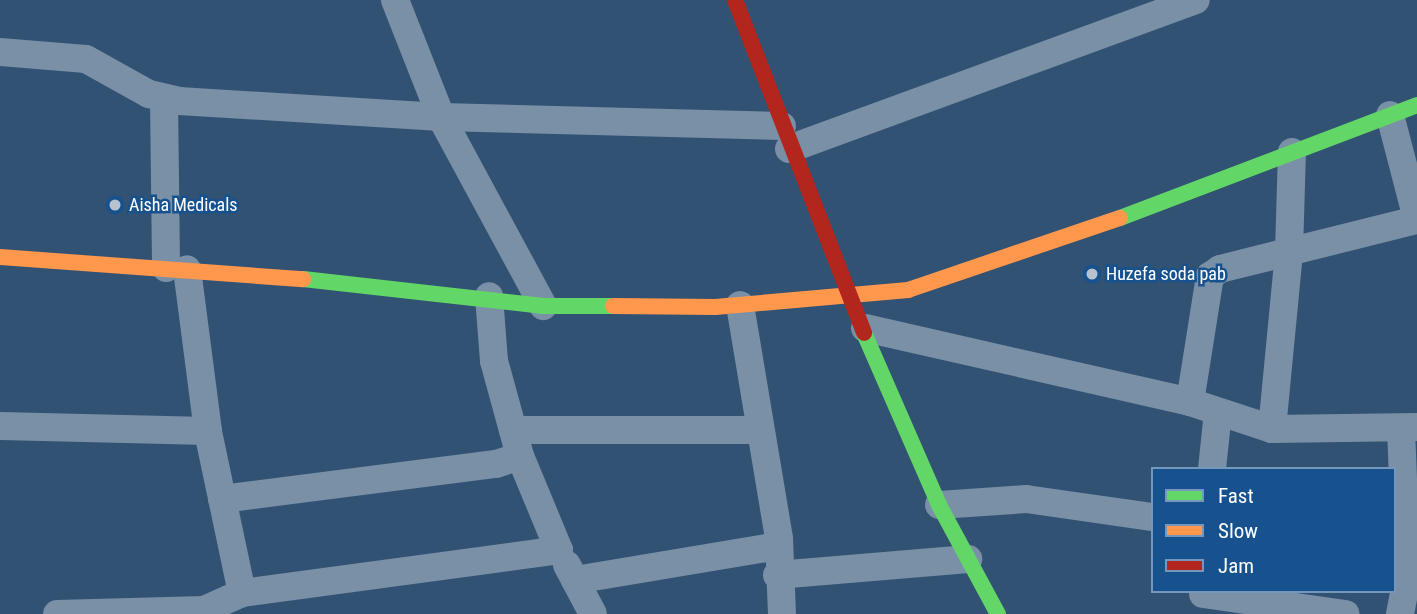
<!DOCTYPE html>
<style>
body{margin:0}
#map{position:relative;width:1417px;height:614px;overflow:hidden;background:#325273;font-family:"Roboto Condensed",sans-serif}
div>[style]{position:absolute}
.street>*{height:28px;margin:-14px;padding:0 14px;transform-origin:14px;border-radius:14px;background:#7990a6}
.fast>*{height:16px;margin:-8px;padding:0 8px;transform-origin:8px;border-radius:8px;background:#63d668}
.slow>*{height:16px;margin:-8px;padding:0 8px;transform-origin:8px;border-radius:8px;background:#ff974d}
.jam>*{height:16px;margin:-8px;padding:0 8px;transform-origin:8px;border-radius:8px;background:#b3261e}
.dots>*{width:19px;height:19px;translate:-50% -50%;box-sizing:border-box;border:4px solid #17528e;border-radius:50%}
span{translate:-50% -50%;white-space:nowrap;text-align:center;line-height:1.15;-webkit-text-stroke:5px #17528e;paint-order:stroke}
.poi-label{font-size:18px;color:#fff}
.left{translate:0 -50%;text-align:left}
.legend{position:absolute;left:1151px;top:467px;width:245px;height:126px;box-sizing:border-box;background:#17528e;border:2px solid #7497bb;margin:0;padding:9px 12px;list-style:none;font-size:21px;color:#fff}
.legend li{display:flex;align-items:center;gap:14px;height:35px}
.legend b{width:35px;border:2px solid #7497bb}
</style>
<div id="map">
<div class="street">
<i style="left:395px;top:0;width:126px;rotate:68.5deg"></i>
<i style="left:441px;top:117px;width:215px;rotate:61.6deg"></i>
<i style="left:0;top:52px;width:86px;rotate:4.7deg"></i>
<i style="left:86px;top:59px;width:72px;rotate:29.1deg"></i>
<i style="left:149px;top:94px;width:31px;rotate:13deg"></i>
<i style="left:179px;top:101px;width:262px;rotate:3.5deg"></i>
<i style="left:441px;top:117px;width:341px;rotate:1.5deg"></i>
<i style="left:164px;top:99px;width:169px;rotate:89.3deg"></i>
<i style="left:1390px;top:115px;width:107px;rotate:75.4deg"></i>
<i style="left:789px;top:149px;width:433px;rotate:-20.1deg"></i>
<i style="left:740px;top:305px;width:237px;rotate:80.5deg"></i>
<i style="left:779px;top:539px;width:75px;rotate:87.7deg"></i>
<i style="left:865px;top:328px;width:333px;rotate:12.8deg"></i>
<i style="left:1190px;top:402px;width:86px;rotate:18.2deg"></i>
<i style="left:1272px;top:429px;width:145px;rotate:-0.8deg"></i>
<i style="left:1190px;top:402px;width:128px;rotate:-81deg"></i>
<i style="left:1210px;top:276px;width:12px;rotate:-35deg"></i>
<i style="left:1220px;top:269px;width:203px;rotate:-14deg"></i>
<i style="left:0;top:426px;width:208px;rotate:1.4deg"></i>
<i style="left:1272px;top:429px;width:178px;rotate:-84.5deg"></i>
<i style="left:1289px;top:252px;width:100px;rotate:-88.3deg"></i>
<i style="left:513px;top:430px;width:245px"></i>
<i style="left:1212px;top:469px;width:57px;rotate:-84deg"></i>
<i style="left:222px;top:499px;width:276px;rotate:-7.3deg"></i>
<i style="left:496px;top:464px;width:25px;rotate:-18deg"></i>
<i style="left:520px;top:456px;width:98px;rotate:-105.3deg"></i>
<i style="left:494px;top:361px;width:65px;rotate:-94.4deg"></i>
<i style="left:939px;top:505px;width:87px;rotate:-3.9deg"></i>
<i style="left:1026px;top:499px;width:128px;rotate:8.1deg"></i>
<i style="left:567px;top:565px;width:55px;rotate:62deg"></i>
<i style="left:777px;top:575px;width:192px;rotate:-4.8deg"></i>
<i style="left:575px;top:580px;width:207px;rotate:-9.5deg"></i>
<i style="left:242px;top:593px;width:320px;rotate:-7.7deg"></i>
<i style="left:559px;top:550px;width:102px;rotate:-112.5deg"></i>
<i style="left:1203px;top:594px;width:144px;rotate:8deg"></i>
<i style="left:57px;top:614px;width:147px;rotate:-1.6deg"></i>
<i style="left:204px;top:610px;width:42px;rotate:-24.1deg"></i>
<i style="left:242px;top:593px;width:166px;rotate:-101.9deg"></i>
<i style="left:208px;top:431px;width:163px;rotate:-97.4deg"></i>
<i style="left:1400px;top:614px;width:37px;rotate:-79deg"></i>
<i style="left:1407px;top:578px;width:149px;rotate:-92.3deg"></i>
</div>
<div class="fast">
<i style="left:1120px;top:218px;width:318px;rotate:-20.8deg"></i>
<i style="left:303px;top:279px;width:242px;rotate:6.4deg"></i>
<i style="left:543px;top:306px;width:70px"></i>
<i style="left:864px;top:333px;width:188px;rotate:66.4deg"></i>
<i style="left:939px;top:505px;width:124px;rotate:61.6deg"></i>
</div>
<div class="slow">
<i style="left:0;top:257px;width:304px;rotate:4.2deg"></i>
<i style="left:613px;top:306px;width:102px;rotate:0.6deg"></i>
<i style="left:715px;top:307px;width:194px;rotate:-5deg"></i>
<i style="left:908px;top:290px;width:224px;rotate:-18.8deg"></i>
</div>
<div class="jam">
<i style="left:735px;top:0;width:357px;rotate:68.8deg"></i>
</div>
<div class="dots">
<i style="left:115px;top:205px;background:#b7c2ce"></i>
<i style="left:1092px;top:274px;background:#b7c2ce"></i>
</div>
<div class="poi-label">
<span class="left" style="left:129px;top:205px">Aisha Medicals</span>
<span class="left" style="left:1106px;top:274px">Huzefa soda pab</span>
</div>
<ul class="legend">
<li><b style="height:9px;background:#63d668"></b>Fast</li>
<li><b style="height:9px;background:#ff974d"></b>Slow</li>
<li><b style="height:9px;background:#b3261e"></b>Jam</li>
</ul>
</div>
